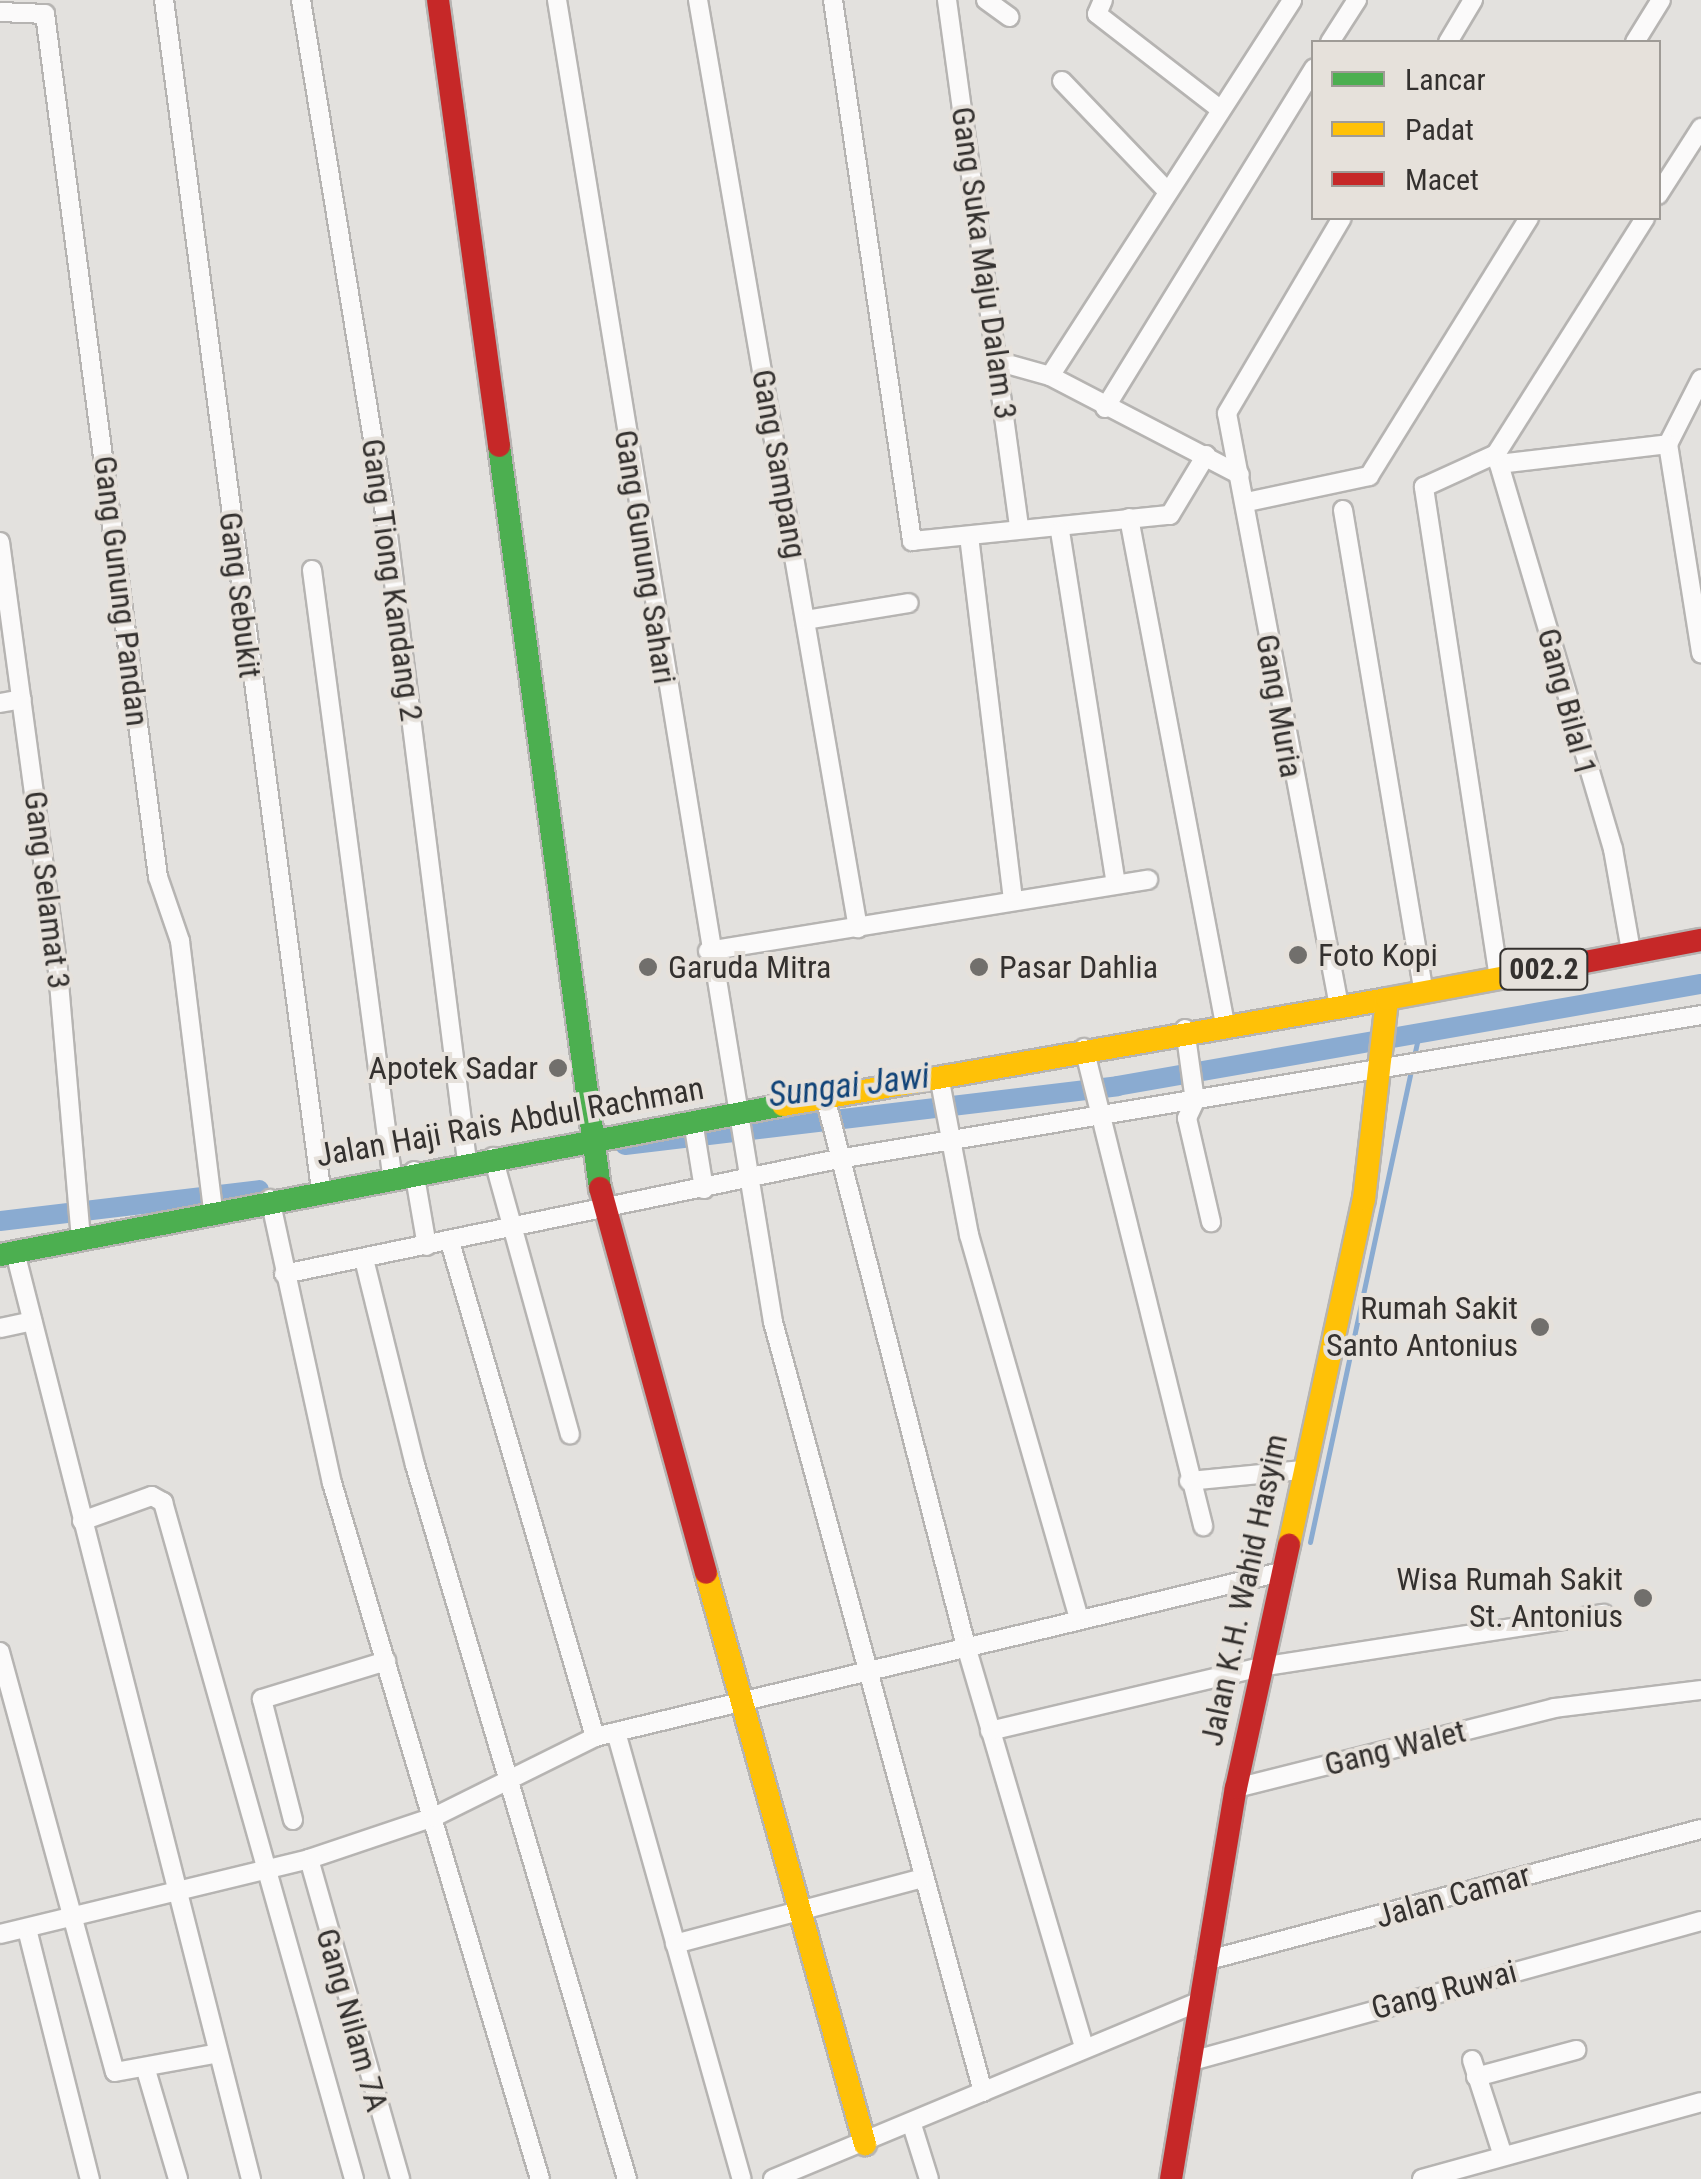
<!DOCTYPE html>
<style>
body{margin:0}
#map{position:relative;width:1701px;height:2179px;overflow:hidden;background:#e3e1de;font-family:"Roboto Condensed",sans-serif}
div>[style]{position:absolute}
.stream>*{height:5px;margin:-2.5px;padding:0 2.5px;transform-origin:2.5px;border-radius:2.5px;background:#8aabd1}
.canal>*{height:20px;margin:-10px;padding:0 10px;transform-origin:10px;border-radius:10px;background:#8aabd1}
.roads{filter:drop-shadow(2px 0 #b6b4b2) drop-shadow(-2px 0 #b6b4b2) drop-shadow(0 2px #b6b4b2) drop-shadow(0 -2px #b6b4b2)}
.street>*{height:18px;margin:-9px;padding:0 9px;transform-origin:9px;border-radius:9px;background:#fbfafa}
.fast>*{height:22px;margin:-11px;padding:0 11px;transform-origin:11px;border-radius:11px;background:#4caf50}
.slow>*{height:22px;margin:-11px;padding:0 11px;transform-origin:11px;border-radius:11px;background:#ffc107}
.jam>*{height:22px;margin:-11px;padding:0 11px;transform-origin:11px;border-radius:11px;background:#c62828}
.dots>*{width:28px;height:28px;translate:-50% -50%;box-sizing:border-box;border:5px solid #e6e1db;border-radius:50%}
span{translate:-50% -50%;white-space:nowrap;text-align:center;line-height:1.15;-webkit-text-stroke:8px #e6e1db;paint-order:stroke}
.shield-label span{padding:2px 8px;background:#e6e1db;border:2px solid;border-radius:8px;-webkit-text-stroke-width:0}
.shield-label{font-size:30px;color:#34312f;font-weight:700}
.street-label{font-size:32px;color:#34312f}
.poi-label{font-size:32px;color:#34312f}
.left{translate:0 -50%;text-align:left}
.right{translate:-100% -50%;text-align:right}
.water-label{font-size:35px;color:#104378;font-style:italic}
.legend{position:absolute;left:1311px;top:40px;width:350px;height:180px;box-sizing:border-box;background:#e6e1db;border:2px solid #9f9b96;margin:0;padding:12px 18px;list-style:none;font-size:30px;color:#34312f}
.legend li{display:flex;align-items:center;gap:20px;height:50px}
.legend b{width:50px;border:2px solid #9f9b96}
</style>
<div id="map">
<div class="stream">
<i style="left:1310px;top:1542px;width:521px;rotate:-77.91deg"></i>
</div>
<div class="canal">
<i style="left:625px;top:1145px;width:496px;rotate:-6.8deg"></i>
<i style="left:1117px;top:1086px;width:593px;rotate:-9.91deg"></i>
<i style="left:0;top:1221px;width:261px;rotate:-6.8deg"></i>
</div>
<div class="roads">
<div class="street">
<i style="left:164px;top:0;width:1199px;rotate:82.48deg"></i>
<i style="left:301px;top:0;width:526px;rotate:80.7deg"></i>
<i style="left:386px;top:519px;width:647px;rotate:82.81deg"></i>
<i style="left:557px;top:0;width:1340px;rotate:80.72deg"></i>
<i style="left:773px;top:1322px;width:798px;rotate:74.74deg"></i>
<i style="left:698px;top:0;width:942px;rotate:80.22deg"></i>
<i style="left:833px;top:0;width:547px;rotate:81.69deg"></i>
<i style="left:912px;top:541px;width:259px;rotate:-5.8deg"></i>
<i style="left:1170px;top:515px;width:70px;rotate:-59deg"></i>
<i style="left:947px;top:0;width:531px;rotate:82.21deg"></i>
<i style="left:986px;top:0;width:29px;rotate:36deg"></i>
<i style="left:1103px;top:0;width:15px;rotate:113deg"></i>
<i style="left:1097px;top:14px;width:155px;rotate:37.7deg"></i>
<i style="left:0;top:12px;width:45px;rotate:2.5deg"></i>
<i style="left:45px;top:14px;width:870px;rotate:82.54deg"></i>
<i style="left:158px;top:877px;width:68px;rotate:71deg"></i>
<i style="left:180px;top:941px;width:272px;rotate:83deg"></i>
<i style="left:1330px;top:42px;width:50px;rotate:-57.3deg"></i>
<i style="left:1448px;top:42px;width:49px;rotate:-59.2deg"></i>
<i style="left:1635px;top:42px;width:49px;rotate:-58.2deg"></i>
<i style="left:1062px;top:81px;width:152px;rotate:46.3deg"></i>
<i style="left:1658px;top:195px;width:80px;rotate:-57.3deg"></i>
<i style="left:1000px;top:362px;width:52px;rotate:15.6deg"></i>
<i style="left:1050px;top:376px;width:214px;rotate:27.5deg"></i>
<i style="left:1050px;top:376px;width:447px;rotate:-57.2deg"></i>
<i style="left:1701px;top:379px;width:73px;rotate:116.9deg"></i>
<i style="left:1668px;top:444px;width:212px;rotate:81deg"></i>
<i style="left:1105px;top:408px;width:399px;rotate:-58.4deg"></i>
<i style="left:1496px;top:454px;width:412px;rotate:73.5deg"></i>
<i style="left:1613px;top:849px;width:104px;rotate:80deg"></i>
<i style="left:1499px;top:464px;width:170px;rotate:-6.7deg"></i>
<i style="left:1247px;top:502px;width:125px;rotate:-12deg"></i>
<i style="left:1369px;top:476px;width:304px;rotate:-58.2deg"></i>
<i style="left:1343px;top:510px;width:489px;rotate:80.5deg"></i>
<i style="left:1129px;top:518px;width:515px;rotate:79.26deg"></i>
<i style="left:1060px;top:531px;width:357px;rotate:81deg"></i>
<i style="left:969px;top:536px;width:367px;rotate:83.1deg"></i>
<i style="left:0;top:542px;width:433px;rotate:82.3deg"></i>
<i style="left:58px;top:971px;width:270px;rotate:85.1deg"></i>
<i style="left:312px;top:570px;width:609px;rotate:82.46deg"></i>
<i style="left:806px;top:620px;width:104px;rotate:-9.4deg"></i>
<i style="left:0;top:703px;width:22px;rotate:-10deg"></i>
<i style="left:708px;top:951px;width:446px;rotate:-9.2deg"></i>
<i style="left:1499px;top:978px;width:497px;rotate:-98.7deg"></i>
<i style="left:1424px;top:487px;width:79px;rotate:-24.6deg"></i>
<i style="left:1496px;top:454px;width:279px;rotate:-57.7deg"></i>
<i style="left:1339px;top:1006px;width:603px;rotate:-100.7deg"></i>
<i style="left:1227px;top:413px;width:226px;rotate:-59.5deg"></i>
<i style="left:1185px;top:1029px;width:73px;rotate:82.1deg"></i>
<i style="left:1195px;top:1101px;width:19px;rotate:115deg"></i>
<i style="left:1187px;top:1118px;width:107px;rotate:77deg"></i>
<i style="left:1084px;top:1048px;width:493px;rotate:76deg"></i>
<i style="left:939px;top:1076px;width:162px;rotate:79.3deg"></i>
<i style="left:969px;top:1235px;width:396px;rotate:74deg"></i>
<i style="left:825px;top:1097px;width:567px;rotate:75.6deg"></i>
<i style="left:966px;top:1646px;width:418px;rotate:73.6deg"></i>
<i style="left:693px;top:1121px;width:69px;rotate:80.8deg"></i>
<i style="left:493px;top:1157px;width:288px;rotate:74.5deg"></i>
<i style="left:414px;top:1171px;width:76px;rotate:80.2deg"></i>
<i style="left:270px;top:1199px;width:291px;rotate:77.7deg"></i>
<i style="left:332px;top:1483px;width:726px;rotate:73.36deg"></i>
<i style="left:450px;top:1242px;width:516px;rotate:73.67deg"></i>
<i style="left:15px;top:1252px;width:957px;rotate:75.72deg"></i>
<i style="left:364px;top:1259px;width:212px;rotate:76.1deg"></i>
<i style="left:415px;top:1465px;width:745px;rotate:73.46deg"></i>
<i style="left:284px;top:1274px;width:566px;rotate:-11.73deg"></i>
<i style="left:838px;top:1159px;width:875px;rotate:-9.47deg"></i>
<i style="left:0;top:1328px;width:33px;rotate:-12deg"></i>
<i style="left:1189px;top:1481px;width:113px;rotate:-5.6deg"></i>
<i style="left:82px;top:1521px;width:74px;rotate:-19.7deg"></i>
<i style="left:152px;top:1496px;width:13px;rotate:29deg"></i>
<i style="left:163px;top:1502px;width:703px;rotate:74.24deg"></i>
<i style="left:0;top:1652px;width:435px;rotate:74.7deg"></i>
<i style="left:115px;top:2072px;width:101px;rotate:-10.3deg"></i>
<i style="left:990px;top:1731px;width:277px;rotate:-13.3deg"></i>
<i style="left:1260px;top:1667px;width:348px;rotate:-8.8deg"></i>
<i style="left:616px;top:1732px;width:464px;rotate:74.3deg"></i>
<i style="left:1236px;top:1788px;width:328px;rotate:-14.1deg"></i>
<i style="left:1554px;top:1708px;width:148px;rotate:-7deg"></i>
<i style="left:293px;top:1820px;width:125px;rotate:-104.4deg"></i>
<i style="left:262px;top:1699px;width:130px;rotate:-17deg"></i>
<i style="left:309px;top:1859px;width:333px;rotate:74.1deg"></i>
<i style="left:27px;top:1929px;width:258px;rotate:75.9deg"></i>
<i style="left:0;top:1934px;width:318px;rotate:-13.6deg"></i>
<i style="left:309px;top:1859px;width:132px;rotate:-18.6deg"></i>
<i style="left:434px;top:1817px;width:180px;rotate:-26.4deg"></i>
<i style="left:595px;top:1737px;width:705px;rotate:-13.54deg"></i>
<i style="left:675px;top:1944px;width:253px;rotate:-14.9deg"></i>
<i style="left:1205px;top:1961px;width:513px;rotate:-14.9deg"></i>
<i style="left:1472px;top:2060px;width:101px;rotate:72.1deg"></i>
<i style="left:1188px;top:2062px;width:532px;rotate:-15.37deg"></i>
<i style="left:146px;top:2070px;width:114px;rotate:73.6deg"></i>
<i style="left:1476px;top:2077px;width:104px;rotate:-15.1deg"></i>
<i style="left:913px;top:2128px;width:53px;rotate:72.6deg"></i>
<i style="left:773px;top:2179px;width:457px;rotate:-22.6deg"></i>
<i style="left:1422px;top:2179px;width:289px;rotate:-15.4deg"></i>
</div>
<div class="fast">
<i style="left:499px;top:446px;width:749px;rotate:82.25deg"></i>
<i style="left:0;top:1255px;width:797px;rotate:-10.84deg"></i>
</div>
<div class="slow">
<i style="left:783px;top:1105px;width:613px;rotate:-9.95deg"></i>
<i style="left:1289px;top:1545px;width:354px;rotate:-77.8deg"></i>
<i style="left:1364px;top:1199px;width:201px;rotate:-83.4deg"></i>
<i style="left:1387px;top:999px;width:159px;rotate:-10.5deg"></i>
<i style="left:706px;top:1573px;width:593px;rotate:74.44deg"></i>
</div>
<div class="jam">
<i style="left:438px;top:0;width:450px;rotate:82.2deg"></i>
<i style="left:1543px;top:970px;width:161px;rotate:-10.8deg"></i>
<i style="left:600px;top:1188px;width:399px;rotate:74.6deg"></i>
<i style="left:1171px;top:2179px;width:396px;rotate:-80.6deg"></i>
<i style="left:1236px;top:1788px;width:249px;rotate:-77.7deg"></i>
</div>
</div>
<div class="dots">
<i style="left:1298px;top:955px;background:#716f6c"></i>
<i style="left:648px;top:967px;background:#716f6c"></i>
<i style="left:979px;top:967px;background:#716f6c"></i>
<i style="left:558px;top:1068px;background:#716f6c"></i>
<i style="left:1540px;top:1327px;background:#716f6c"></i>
<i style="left:1643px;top:1598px;background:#716f6c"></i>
</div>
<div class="shield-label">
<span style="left:1544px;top:969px">002.2</span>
</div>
<div class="street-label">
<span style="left:984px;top:263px;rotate:82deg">Gang Suka Maju Dalam 3</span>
<span style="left:779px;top:464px;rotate:80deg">Gang Sampang</span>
<span style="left:645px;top:557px;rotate:81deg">Gang Gunung Sahari</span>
<span style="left:392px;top:580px;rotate:82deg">Gang Tiong Kandang 2</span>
<span style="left:121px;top:591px;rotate:83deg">Gang Gunung Pandan</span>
<span style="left:240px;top:595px;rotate:83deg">Gang Sebukit</span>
<span style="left:1567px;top:702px;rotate:75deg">Gang Bilal 1</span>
<span style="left:1279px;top:706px;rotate:80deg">Gang Muria</span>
<span style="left:47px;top:890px;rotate:83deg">Gang Selamat 3</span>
<span style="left:510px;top:1122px;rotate:-10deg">Jalan Haji Rais Abdul Rachman</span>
<span style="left:1244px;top:1590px;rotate:-78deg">Jalan K.H. Wahid Hasyim</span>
<span style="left:1395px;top:1748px;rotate:-14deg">Gang Walet</span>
<span style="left:1453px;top:1896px;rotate:-16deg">Jalan Camar</span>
<span style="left:1444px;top:1990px;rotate:-15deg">Gang Ruwai</span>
<span style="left:352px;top:2020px;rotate:74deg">Gang Nilam 7A</span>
</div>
<div class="poi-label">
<span class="left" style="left:1318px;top:955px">Foto Kopi</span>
<span class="left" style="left:668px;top:967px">Garuda Mitra</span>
<span class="left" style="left:999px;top:967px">Pasar Dahlia</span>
<span class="right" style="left:538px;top:1068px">Apotek Sadar</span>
<span class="right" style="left:1518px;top:1327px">Rumah Sakit<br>Santo Antonius</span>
<span class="right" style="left:1623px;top:1598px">Wisa Rumah Sakit<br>St. Antonius</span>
</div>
<div class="water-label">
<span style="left:849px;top:1086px;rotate:-7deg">Sungai Jawi</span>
</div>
<ul class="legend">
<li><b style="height:12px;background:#4caf50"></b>Lancar</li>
<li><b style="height:12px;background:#ffc107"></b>Padat</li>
<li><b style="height:12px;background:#c62828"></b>Macet</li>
</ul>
</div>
